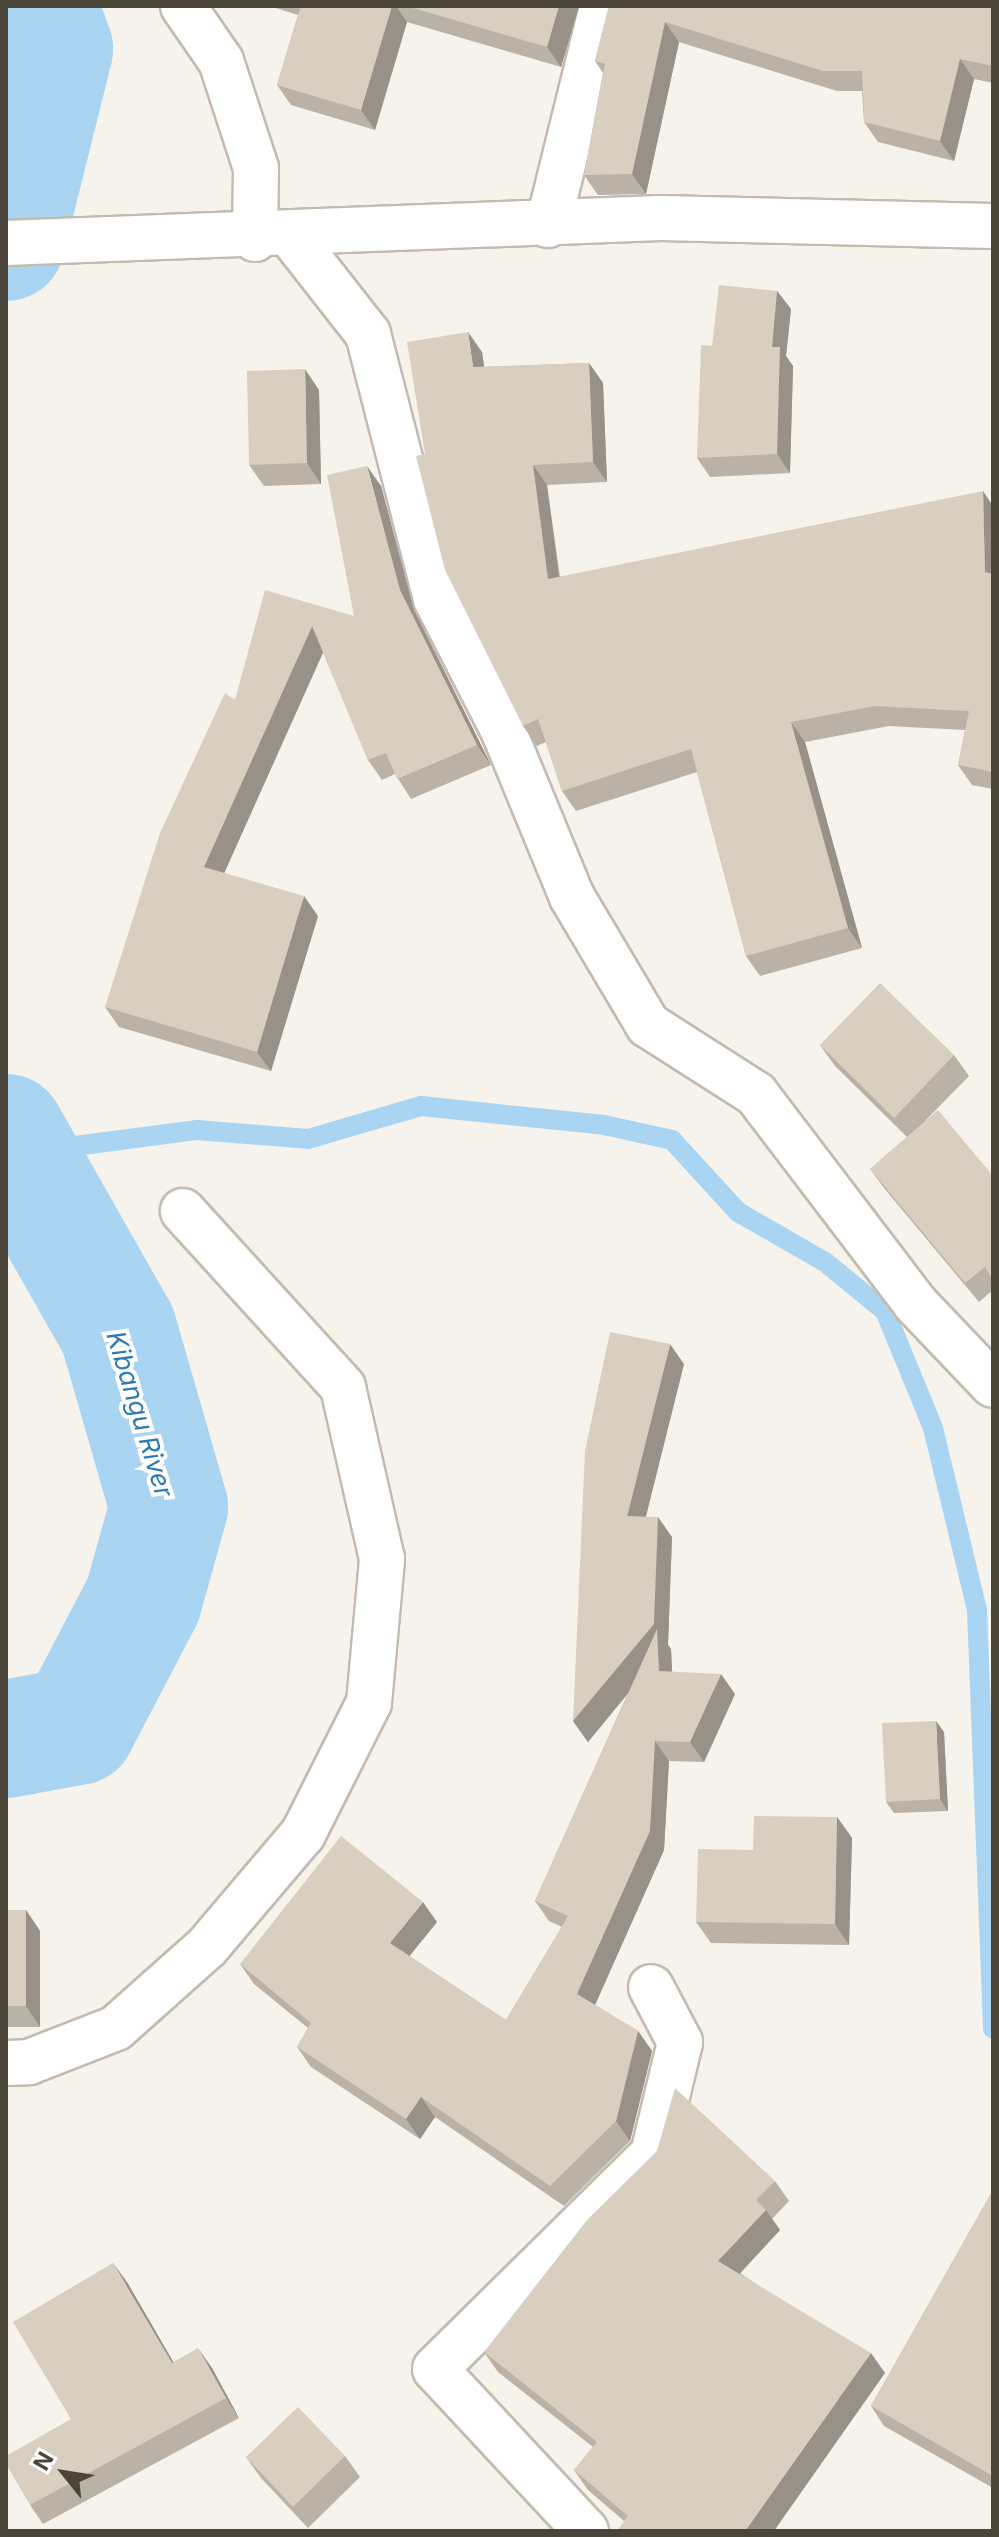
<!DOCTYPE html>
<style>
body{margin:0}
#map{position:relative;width:999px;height:2537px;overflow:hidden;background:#f6f3ec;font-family:Inter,sans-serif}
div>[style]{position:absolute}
.stream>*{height:20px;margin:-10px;padding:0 10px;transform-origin:10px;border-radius:10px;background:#a9d4f2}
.river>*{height:118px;margin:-59px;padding:0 59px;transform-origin:59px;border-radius:59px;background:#a9d4f2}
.roads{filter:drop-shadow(2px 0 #c2bbae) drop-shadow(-2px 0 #c2bbae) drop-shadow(0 2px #c2bbae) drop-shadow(0 -2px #c2bbae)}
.street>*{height:44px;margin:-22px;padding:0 22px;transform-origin:22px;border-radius:22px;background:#fff}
.wall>*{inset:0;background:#bab2a6}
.shaded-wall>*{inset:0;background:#979187}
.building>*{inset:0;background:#d8cfc1}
span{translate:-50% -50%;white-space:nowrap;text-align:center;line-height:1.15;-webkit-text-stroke:8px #fff;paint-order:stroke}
.water-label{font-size:26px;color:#2e7ab2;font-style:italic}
.frame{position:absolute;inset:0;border:8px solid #4b4439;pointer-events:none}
.north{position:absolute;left:24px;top:2433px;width:80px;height:80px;-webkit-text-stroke:6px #fff;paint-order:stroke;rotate:300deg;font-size:22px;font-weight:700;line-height:32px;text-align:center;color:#4b4439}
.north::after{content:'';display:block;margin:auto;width:28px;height:36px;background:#4b4439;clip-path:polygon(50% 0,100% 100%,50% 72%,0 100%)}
</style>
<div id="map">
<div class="stream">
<i style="left:14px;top:1154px;width:185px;rotate:-7.5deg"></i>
<i style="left:197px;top:1130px;width:111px;rotate:4.6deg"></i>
<i style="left:308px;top:1139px;width:118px;rotate:-16.3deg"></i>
<i style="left:421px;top:1106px;width:184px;rotate:5.9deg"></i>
<i style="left:604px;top:1125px;width:70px;rotate:12.4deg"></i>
<i style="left:672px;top:1140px;width:98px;rotate:47.5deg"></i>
<i style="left:738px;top:1212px;width:100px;rotate:29.9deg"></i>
<i style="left:825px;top:1262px;width:77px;rotate:39.2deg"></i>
<i style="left:885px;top:1311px;width:126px;rotate:67.7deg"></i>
<i style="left:933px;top:1428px;width:187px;rotate:76.4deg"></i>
<i style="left:977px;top:1610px;width:419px;rotate:87.8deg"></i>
</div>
<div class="river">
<i style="left:6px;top:242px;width:199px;rotate:-76deg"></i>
<i style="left:54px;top:49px;width:46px;rotate:-109.2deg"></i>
<i style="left:6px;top:1133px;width:227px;rotate:60.4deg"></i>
<i style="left:118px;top:1330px;width:184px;rotate:73.9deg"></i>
<i style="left:169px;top:1507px;width:97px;rotate:105.6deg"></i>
<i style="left:143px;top:1600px;width:142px;rotate:117.6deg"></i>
<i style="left:77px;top:1726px;width:72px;rotate:169.6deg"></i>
</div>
<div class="roads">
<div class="street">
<i style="left:183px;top:6px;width:67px;rotate:55.4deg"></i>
<i style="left:221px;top:61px;width:113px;rotate:71.9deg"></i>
<i style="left:256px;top:168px;width:71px;rotate:90.8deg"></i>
<i style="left:548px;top:225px;width:226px;rotate:-76.1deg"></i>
<i style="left:292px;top:237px;width:123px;rotate:51.9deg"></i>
<i style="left:368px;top:334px;width:274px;rotate:75.6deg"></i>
<i style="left:436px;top:599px;width:149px;rotate:62.9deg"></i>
<i style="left:504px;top:732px;width:178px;rotate:67.6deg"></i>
<i style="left:572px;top:897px;width:149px;rotate:59.3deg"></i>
<i style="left:648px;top:1025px;width:128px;rotate:32.6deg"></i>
<i style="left:756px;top:1094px;width:263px;rotate:52.7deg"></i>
<i style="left:915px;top:1303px;width:113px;rotate:46.4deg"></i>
<i style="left:6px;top:243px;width:655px;rotate:-2.19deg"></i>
<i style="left:661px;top:218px;width:332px;rotate:1.4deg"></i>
<i style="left:6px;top:2063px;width:23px;rotate:-2deg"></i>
<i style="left:29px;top:2062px;width:93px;rotate:-21.3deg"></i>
<i style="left:116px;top:2028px;width:122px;rotate:-41.7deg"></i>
<i style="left:207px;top:1947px;width:148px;rotate:-49.7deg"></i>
<i style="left:303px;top:1834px;width:147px;rotate:-63.3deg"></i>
<i style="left:369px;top:1703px;width:145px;rotate:-84.8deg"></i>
<i style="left:382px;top:1559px;width:176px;rotate:-102.8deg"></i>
<i style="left:343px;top:1387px;width:238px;rotate:-132.3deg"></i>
<i style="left:586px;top:2531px;width:221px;rotate:-133deg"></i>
<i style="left:435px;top:2369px;width:306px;rotate:-44.6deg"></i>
<i style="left:653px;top:2154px;width:115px;rotate:-76.4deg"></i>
<i style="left:680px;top:2042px;width:62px;rotate:-117.8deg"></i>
</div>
</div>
<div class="wall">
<i style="clip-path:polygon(269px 6px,579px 6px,561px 67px,407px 22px,375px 130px,291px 105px,277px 85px,298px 15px)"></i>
<i style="clip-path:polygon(609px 6px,993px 6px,993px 83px,974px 79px,954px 161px,878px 142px,864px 122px,862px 91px,837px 91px,679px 42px,646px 194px,598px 195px,584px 175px,603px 73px,595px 61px)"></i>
<i style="clip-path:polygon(777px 291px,791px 309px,786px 356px,793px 366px,790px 473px,710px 477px,697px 458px,712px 346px)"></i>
<i style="clip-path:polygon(482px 352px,484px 367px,589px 363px,603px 383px,607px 482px,547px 485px,560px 577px,993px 506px,993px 789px,972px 785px,958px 765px,965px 730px,889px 726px,805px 742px,862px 948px,760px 976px,746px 956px,697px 772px,576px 811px,562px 791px,546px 742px,537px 746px,523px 726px,425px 454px)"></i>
<i style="clip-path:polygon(319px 390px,321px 484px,264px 486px,249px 465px)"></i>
<i style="clip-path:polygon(381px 486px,414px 610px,491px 765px,411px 799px,395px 774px,382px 780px,368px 760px,323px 652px,224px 873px,318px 916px,271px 1071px,119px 1027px,105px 1007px,235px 700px,354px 616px)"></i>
<i style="clip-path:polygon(820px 1045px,954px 1055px,969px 1076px,925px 1121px,993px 1176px,993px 1290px,979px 1302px,884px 1188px,870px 1169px,907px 1137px,835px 1066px)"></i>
<i style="clip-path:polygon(684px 1364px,646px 1516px,672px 1537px,668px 1645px,671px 1649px,672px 1672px,735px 1694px,704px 1762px,669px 1761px,664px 1850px,595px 2005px,638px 2031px,652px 2051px,630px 2141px,564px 2206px,435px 2117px,420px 2139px,311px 2067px,297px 2047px,308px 2028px,254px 1984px,240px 1964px,437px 1922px,409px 1956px,506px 2020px,562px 1927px,549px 1921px,535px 1901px,628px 1693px,588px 1742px,573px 1721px)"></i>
<i style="clip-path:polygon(944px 1732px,948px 1811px,894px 1813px,886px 1802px)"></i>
<i style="clip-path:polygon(837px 1817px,852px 1838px,849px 1945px,711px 1943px,696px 1922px)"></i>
<i style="clip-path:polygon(6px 1910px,26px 1910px,40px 1931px,40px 2027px,6px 2027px)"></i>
<i style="clip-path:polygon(775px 2181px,789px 2201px,772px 2219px,780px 2230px,740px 2273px,885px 2373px,624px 2521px,588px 2490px,574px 2470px,593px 2447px,498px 2372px,484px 2352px)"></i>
<i style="clip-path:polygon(993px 2190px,993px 2488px,884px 2426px,871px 2406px)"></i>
<i style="clip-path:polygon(127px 2282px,173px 2362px,212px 2368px,239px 2418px,43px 2524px,30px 2505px,71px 2419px)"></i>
<i style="clip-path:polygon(345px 2456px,360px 2477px,308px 2528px,261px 2478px,246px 2457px)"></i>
</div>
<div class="shaded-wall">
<i style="clip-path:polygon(392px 6px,396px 6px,407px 22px,375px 130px,361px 110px)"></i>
<i style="clip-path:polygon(559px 6px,579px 6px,561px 67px,547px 47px)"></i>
<i style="clip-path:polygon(665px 22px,679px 42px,646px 194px,632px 174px)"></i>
<i style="clip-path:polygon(960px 59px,974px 79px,954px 161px,940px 141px)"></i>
<i style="clip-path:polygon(777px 291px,791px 309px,786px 356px,793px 366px,790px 473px,777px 454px,772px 347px)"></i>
<i style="clip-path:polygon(468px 332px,482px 352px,487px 387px,473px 367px)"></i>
<i style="clip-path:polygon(589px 363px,603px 383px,607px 482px,593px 462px)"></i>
<i style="clip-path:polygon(305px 369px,319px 390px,321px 484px,307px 463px)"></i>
<i style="clip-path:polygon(533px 465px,547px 485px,562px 599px,548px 579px)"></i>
<i style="clip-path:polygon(367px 466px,381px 486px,414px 610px,491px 765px,477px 745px,400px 590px)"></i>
<i style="clip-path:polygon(983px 491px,993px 506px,993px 583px,985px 572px)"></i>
<i style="clip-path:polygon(312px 626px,326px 646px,218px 887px,204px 867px)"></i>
<i style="clip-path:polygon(791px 722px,805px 742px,862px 948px,848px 928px)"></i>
<i style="clip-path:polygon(304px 896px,318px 916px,271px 1071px,257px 1052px)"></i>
<i style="clip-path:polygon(670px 1344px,684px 1364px,641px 1536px,627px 1516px)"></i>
<i style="clip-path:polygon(658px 1517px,672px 1537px,668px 1645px,671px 1649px,673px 1691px,659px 1671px,658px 1657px,588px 1742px,573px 1721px)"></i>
<i style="clip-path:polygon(721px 1674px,735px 1694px,704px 1762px,690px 1742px)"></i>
<i style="clip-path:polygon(936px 1721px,944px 1732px,948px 1811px,940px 1799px)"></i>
<i style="clip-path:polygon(655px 1741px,669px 1761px,664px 1850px,591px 2014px,577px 1994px)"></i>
<i style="clip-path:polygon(837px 1817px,852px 1838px,849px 1945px,835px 1924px)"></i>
<i style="clip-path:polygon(423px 1902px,437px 1922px,404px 1963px,390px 1943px)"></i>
<i style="clip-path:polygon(26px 1910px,40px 1931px,40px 2027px,26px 2006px)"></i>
<i style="clip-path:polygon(638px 2031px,652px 2051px,630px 2141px,616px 2121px)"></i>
<i style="clip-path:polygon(421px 2097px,435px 2117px,420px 2139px,406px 2119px)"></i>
<i style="clip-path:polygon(766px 2210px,780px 2230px,733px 2281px,718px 2261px)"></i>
<i style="clip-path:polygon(113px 2263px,127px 2282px,185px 2382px,172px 2363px)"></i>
<i style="clip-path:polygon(198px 2348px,212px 2368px,239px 2418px,226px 2398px)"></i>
<i style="clip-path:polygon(871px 2353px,885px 2373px,774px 2531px,745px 2531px)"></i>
</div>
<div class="building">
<i style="clip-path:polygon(301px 6px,392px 6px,361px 110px,277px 85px)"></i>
<i style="clip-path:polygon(406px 6px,559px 6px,547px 47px)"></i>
<i style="clip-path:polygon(609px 6px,993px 6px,993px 66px,960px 59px,940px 141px,864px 122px,862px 71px,823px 71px,665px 22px,632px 174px,584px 175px,605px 64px,595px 61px)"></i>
<i style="clip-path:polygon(719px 285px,777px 291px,772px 347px,780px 347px,777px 454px,697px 458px,701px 345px,712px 346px)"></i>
<i style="clip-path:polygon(468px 332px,473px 367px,589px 363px,593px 462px,533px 465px,548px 579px,983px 491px,985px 572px,993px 574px,993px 772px,958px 765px,969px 711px,875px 706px,791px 722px,848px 928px,746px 956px,691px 749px,562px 791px,538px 719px,523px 726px,445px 570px,416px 456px,425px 454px,407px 342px)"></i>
<i style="clip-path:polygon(305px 369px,307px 463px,249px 465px,247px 371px)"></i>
<i style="clip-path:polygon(367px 466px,400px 590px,477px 745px,397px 779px,386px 753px,368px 760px,312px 626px,204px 867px,304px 896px,257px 1052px,105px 1007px,160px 833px,225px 693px,235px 700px,265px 590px,354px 616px,327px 475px)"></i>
<i style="clip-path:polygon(880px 983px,954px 1055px,894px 1118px,820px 1045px)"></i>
<i style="clip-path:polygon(938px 1110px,993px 1176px,993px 1280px,985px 1267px,965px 1283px,870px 1169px)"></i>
<i style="clip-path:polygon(610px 1332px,670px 1344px,627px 1516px,658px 1517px,654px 1624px,573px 1721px,585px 1451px)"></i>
<i style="clip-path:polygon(657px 1629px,659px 1671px,721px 1674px,690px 1742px,655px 1741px,650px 1831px,577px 1994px,638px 2031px,616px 2121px,550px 2186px,421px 2097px,406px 2119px,297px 2047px,311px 2023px,240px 1964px,341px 1836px,423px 1902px,390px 1943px,506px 2020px,568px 1916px,535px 1901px)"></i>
<i style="clip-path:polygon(936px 1721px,940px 1799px,886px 1802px,882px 1723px)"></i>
<i style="clip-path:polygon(754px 1816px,837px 1817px,835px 1924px,696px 1922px,698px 1849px,753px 1850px)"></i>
<i style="clip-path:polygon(6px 1910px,26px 1910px,26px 2006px,6px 2006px)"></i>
<i style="clip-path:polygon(675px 2088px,775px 2181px,756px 2200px,766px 2210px,718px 2261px,871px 2353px,745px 2531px,617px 2531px,628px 2516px,574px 2470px,597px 2442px,484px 2352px,587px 2220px,657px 2151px)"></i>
<i style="clip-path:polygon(993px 2190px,993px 2476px,871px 2406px)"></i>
<i style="clip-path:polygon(113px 2263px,172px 2363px,198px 2348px,226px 2398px,30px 2505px,6px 2464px,6px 2456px,71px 2419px,13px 2322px)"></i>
<i style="clip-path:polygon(298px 2407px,345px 2456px,293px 2507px,246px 2457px)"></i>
</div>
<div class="water-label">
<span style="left:140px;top:1414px;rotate:73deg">Kibangu River</span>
</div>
<div class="frame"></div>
<div class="north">N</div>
</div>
